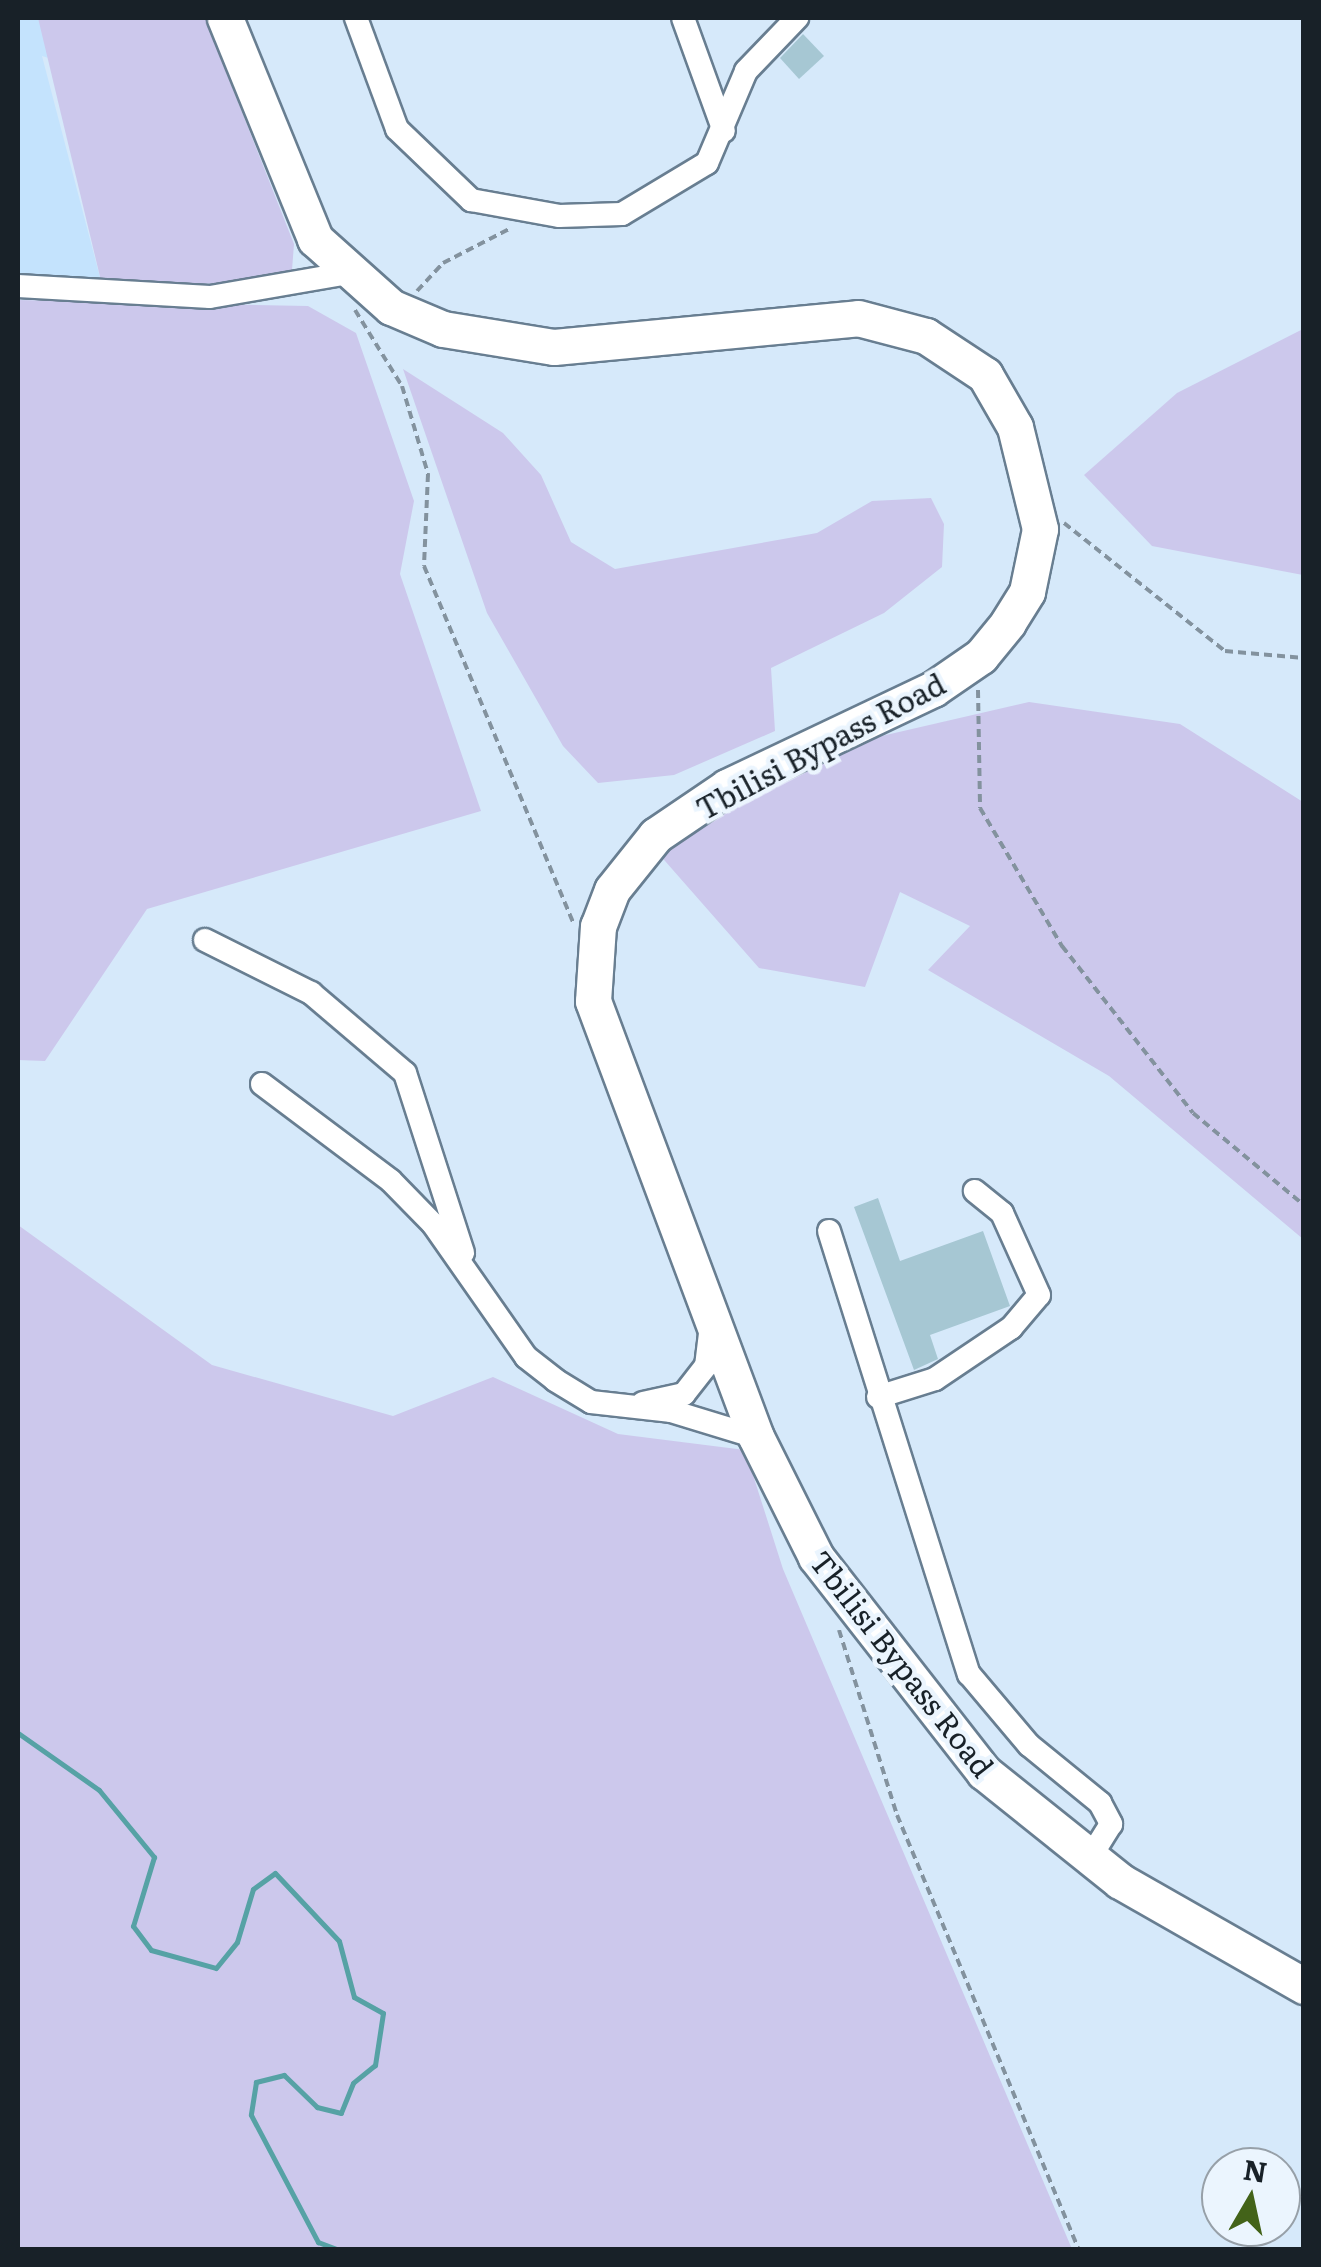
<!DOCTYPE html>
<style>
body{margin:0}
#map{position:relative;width:1321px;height:2267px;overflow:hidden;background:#d6e9fa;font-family:Literata,serif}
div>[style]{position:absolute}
.built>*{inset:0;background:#c4e3fd}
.green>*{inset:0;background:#ccc8ec}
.stream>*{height:5px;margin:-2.5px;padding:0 2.5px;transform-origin:2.5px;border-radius:2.5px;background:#56a2a5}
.building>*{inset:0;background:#a6c7d3}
.path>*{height:4px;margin-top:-2px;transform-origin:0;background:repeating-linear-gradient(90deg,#83929e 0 8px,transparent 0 13px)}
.roads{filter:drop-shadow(2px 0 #687e91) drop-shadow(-2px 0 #687e91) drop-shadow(0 2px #687e91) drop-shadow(0 -2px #687e91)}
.minor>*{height:22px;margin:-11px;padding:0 11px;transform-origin:11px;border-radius:11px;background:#fff}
.highway>*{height:35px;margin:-17.5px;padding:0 17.5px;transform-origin:17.5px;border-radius:17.5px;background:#fff}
span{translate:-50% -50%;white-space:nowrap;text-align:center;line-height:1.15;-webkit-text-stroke:9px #ebf5fe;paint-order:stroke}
.street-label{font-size:30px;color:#182128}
.frame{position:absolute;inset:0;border:20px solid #182128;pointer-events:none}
.north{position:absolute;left:1201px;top:2147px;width:100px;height:100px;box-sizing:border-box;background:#ebf5fe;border:2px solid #97a0a8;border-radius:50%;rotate:9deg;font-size:28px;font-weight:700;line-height:40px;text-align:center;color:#182128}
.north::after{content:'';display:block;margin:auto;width:35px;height:45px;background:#436319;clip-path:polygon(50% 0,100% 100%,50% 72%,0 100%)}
</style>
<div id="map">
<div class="built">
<i style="clip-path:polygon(18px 18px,38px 18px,52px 59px,42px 56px,102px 285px,18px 276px)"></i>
</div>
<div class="green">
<i style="clip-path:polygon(38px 18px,205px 18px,294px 244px,292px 270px,261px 283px,102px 285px)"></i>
<i style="clip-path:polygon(18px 300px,308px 306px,356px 333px,414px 501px,400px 574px,481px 811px,147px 909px,45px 1061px,18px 1060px)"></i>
<i style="clip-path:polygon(1303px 329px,1303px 575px,1152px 546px,1084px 475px,1177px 393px)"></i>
<i style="clip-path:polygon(403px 369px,503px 433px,541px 475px,571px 542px,615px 569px,817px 533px,872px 501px,931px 498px,944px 524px,942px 567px,884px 613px,771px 668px,775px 731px,674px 775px,598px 783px,563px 746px,487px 613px)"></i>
<i style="clip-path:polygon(1029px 702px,1180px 724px,1303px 802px,1303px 1239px,1109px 1076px,928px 970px,970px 926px,900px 892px,865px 987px,759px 968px,658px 853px,709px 796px,873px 738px)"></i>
<i style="clip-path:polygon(18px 1225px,212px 1365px,393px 1416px,493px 1377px,618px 1434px,745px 1450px,783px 1569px,1072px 2249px,18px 2249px)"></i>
</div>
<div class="stream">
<i style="left:18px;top:1733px;width:99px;rotate:35.1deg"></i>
<i style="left:99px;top:1790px;width:87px;rotate:50.6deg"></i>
<i style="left:154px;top:1857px;width:72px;rotate:106.9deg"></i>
<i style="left:133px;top:1926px;width:30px;rotate:53deg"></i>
<i style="left:151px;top:1950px;width:67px;rotate:15.5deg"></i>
<i style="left:216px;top:1968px;width:33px;rotate:-51deg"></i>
<i style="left:237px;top:1942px;width:55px;rotate:-73.2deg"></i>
<i style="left:253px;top:1889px;width:27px;rotate:-36deg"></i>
<i style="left:275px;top:1873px;width:93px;rotate:46.7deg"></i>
<i style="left:339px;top:1941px;width:58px;rotate:75deg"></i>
<i style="left:354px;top:1997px;width:33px;rotate:29deg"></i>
<i style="left:383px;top:2013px;width:53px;rotate:98.7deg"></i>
<i style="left:375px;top:2065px;width:28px;rotate:141deg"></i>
<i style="left:353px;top:2083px;width:32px;rotate:112deg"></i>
<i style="left:341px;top:2113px;width:25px;rotate:-166deg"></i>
<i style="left:317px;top:2107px;width:46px;rotate:-135.9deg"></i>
<i style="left:284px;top:2075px;width:29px;rotate:166deg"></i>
<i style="left:256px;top:2082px;width:33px;rotate:99deg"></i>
<i style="left:251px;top:2115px;width:144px;rotate:62.2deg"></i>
<i style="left:318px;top:2242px;width:22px;rotate:21deg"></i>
<i style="left:364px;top:2250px;width:84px"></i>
</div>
<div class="building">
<i style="clip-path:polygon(803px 34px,824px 56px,799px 79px,780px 58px)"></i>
<i style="clip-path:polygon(878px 1198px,900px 1261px,983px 1231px,1010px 1306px,930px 1335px,938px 1359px,914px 1370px,854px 1207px)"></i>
</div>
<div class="path">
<i style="left:417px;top:291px;width:38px;rotate:-47deg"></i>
<i style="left:443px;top:263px;width:76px;rotate:-27.2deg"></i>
<i style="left:355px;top:310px;width:89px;rotate:58.3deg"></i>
<i style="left:402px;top:386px;width:92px;rotate:73.5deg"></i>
<i style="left:428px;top:474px;width:92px;rotate:92.5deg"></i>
<i style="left:424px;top:566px;width:387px;rotate:67.3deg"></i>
<i style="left:1064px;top:523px;width:206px;rotate:38.5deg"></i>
<i style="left:1225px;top:651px;width:79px;rotate:5.1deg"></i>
<i style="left:978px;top:690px;width:118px;rotate:89deg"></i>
<i style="left:980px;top:808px;width:161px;rotate:59.3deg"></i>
<i style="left:1062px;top:946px;width:212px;rotate:51.9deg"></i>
<i style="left:1193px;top:1113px;width:144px;rotate:39.7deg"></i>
<i style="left:839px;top:1630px;width:194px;rotate:72.6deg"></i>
<i style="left:897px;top:1815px;width:472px;rotate:67.3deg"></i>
</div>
<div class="roads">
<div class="minor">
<i style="left:356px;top:18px;width:118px;rotate:69.7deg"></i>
<i style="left:397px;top:129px;width:103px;rotate:43.8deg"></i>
<i style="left:471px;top:200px;width:89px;rotate:10.3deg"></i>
<i style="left:559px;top:216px;width:63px;rotate:-1.8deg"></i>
<i style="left:622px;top:214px;width:99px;rotate:-31deg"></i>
<i style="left:707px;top:163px;width:100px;rotate:-67deg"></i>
<i style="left:746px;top:71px;width:74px;rotate:-46.1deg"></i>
<i style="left:683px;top:18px;width:120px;rotate:70.1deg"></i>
<i style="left:18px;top:286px;width:192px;rotate:3.3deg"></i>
<i style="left:210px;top:297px;width:135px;rotate:-9.8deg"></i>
<i style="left:205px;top:940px;width:119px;rotate:26.6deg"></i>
<i style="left:311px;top:993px;width:123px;rotate:40.4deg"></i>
<i style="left:405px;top:1073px;width:189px;rotate:72.1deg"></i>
<i style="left:262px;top:1084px;width:161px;rotate:36.9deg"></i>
<i style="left:391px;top:1181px;width:60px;rotate:45.7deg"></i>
<i style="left:433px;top:1224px;width:162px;rotate:55deg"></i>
<i style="left:526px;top:1357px;width:37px;rotate:38deg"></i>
<i style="left:555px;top:1380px;width:42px;rotate:31.4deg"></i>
<i style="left:591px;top:1402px;width:81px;rotate:6.4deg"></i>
<i style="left:671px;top:1411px;width:89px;rotate:17deg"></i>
<i style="left:829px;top:1231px;width:465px;rotate:72.5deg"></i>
<i style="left:969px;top:1674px;width:93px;rotate:49.8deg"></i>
<i style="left:1029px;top:1745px;width:92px;rotate:39.2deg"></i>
<i style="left:1100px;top:1803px;width:24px;rotate:62deg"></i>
<i style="left:1111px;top:1824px;width:39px;rotate:122deg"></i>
<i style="left:878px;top:1397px;width:60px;rotate:-17.5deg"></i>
<i style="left:935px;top:1379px;width:92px;rotate:-33.9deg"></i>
<i style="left:1011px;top:1328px;width:43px;rotate:-49.7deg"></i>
<i style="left:1039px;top:1295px;width:90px;rotate:-114.3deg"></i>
<i style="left:1002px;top:1213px;width:35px;rotate:-141deg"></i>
<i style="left:643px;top:1403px;width:42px;rotate:-12.4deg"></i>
<i style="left:684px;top:1394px;width:36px;rotate:-52deg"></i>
<i style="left:706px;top:1366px;width:41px;rotate:-83deg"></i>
</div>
<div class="highway">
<i style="left:225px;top:18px;width:239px;rotate:67.8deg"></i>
<i style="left:315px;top:239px;width:102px;rotate:41.8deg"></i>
<i style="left:391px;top:307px;width:56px;rotate:22.9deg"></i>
<i style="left:443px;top:329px;width:112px;rotate:9.2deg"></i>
<i style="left:554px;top:347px;width:305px;rotate:-5.4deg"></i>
<i style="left:858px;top:318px;width:70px;rotate:14.8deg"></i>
<i style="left:926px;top:336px;width:71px;rotate:33.5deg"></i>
<i style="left:985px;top:375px;width:60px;rotate:60deg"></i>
<i style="left:1015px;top:427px;width:105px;rotate:76.2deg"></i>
<i style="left:1040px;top:529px;width:64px;rotate:101.7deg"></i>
<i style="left:1027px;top:592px;width:36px;rotate:122deg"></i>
<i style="left:1008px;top:623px;width:43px;rotate:129.3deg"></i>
<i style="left:981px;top:656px;width:58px;rotate:145.5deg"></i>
<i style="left:933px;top:689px;width:228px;rotate:154.6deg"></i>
<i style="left:727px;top:787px;width:86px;rotate:145.9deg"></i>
<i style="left:656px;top:835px;width:70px;rotate:128.7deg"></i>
<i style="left:612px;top:890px;width:39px;rotate:111deg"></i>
<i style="left:598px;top:926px;width:75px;rotate:93.8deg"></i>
<i style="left:593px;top:1001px;width:465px;rotate:69.5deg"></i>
<i style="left:756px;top:1437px;width:134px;rotate:63.4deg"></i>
<i style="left:816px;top:1557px;width:273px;rotate:52deg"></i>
<i style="left:984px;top:1772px;width:174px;rotate:38.7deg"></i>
<i style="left:1120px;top:1881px;width:212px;rotate:29.7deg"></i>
</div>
</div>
<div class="street-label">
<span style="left:820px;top:745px;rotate:-28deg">Tbilisi Bypass Road</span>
<span style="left:903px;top:1663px;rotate:52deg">Tbilisi Bypass Road</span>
</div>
<div class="frame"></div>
<div class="north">N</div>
</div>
